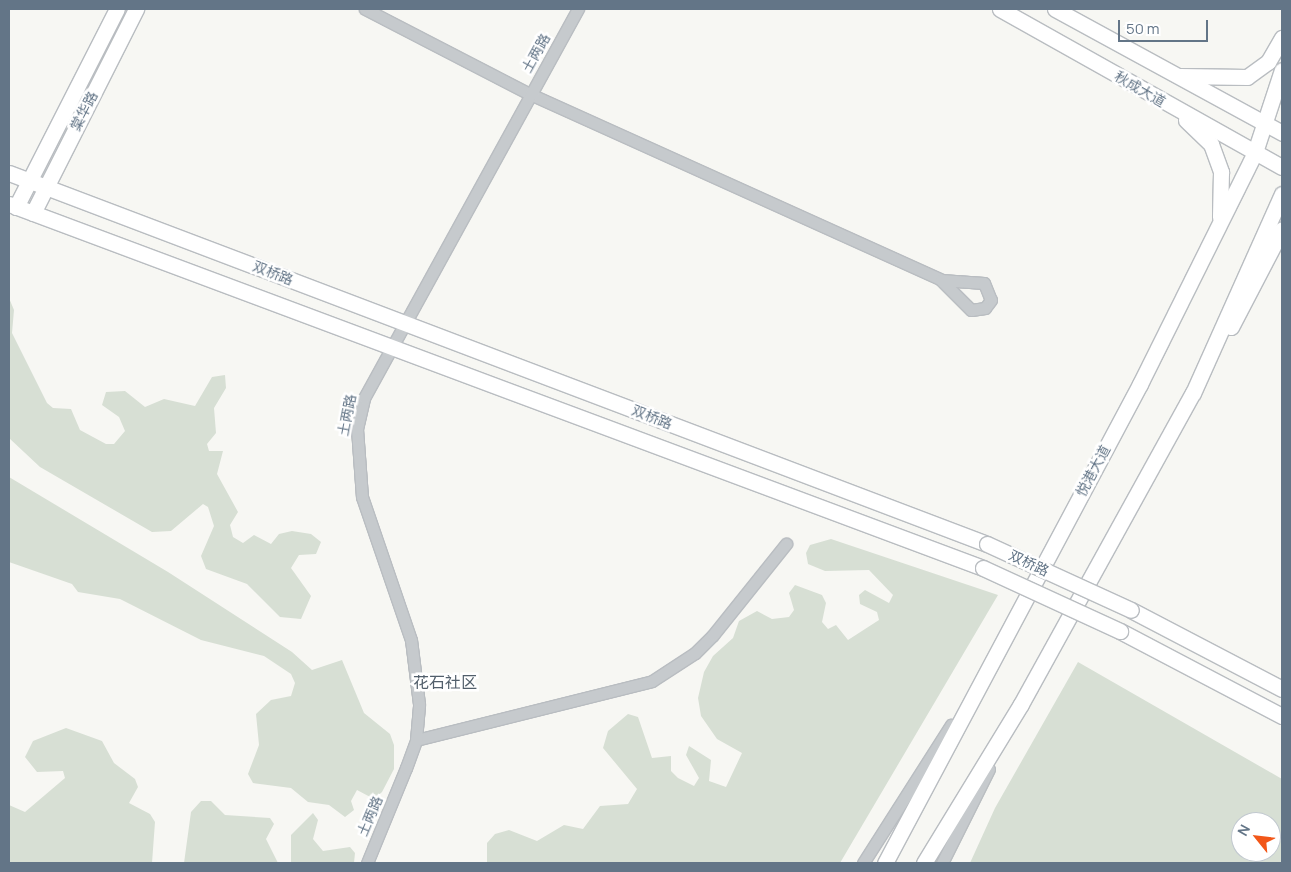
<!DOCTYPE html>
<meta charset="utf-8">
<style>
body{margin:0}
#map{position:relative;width:1291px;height:872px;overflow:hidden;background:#f7f7f3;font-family:Manrope,"Noto Sans SC",sans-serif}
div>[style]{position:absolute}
.green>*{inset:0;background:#d7dfd4}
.roads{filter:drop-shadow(1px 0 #b9bdc1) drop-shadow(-1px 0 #b9bdc1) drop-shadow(0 1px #b9bdc1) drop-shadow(0 -1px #b9bdc1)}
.minor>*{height:11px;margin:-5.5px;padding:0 5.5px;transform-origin:5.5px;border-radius:5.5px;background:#c6cacd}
.major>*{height:15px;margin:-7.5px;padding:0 7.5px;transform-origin:7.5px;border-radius:7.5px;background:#fff}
.bridges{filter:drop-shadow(1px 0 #b9bdc1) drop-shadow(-1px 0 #b9bdc1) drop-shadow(0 1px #b9bdc1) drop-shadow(0 -1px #b9bdc1)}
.major-bridge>*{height:15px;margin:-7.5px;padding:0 7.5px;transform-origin:7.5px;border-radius:7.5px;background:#fff}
span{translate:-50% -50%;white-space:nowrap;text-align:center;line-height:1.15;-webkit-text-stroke:5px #fff;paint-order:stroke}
.street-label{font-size:14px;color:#637587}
.quarter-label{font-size:16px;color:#525f6b}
.frame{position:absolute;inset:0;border:10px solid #637587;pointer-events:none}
.north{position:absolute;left:1231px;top:812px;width:50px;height:50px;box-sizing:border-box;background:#fff;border:1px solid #c1c8cf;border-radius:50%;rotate:299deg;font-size:14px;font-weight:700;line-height:20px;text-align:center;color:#637587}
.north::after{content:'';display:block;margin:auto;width:18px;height:22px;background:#f25719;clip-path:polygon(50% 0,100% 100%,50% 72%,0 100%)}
.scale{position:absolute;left:1118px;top:20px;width:90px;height:22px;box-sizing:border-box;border:2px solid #637587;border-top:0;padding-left:6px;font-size:15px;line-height:18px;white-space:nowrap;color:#637587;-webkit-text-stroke:4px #fff;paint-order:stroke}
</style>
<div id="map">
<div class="green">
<i style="clip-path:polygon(9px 298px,14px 310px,12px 333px,47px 403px,53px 408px,71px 409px,80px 430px,106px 444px,114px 444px,125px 431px,119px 417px,102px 405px,106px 392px,125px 391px,145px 407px,164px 399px,195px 406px,212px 377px,225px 375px,226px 388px,214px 408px,216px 433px,207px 444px,209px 451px,223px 451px,217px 474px,238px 512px,230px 525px,233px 537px,243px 543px,254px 535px,271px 544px,279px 534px,292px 531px,311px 534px,321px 542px,316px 554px,299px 555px,291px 568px,311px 596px,301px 619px,280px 617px,247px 584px,206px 569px,201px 556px,214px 526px,208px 507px,203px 504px,171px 531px,152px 532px,40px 467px,9px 438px)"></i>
<i style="clip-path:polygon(9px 477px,168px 572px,292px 652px,312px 670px,342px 660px,364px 713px,390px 734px,394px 745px,394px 769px,382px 792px,374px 799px,357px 790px,351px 801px,354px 810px,345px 817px,329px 805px,308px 802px,291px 788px,253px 783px,248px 774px,259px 745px,256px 714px,271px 700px,291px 696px,295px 683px,291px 674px,264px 656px,201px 640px,120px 599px,78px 592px,72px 584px,9px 562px)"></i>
<i style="clip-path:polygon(831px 539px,998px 595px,840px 863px,487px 863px,487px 843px,495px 834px,509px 830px,537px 841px,564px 825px,583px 829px,600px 806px,628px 804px,637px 789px,603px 748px,608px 731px,628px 714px,638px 717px,652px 758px,671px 756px,671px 771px,678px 778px,694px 786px,699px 778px,686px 755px,689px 746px,711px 760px,709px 781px,726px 787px,742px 753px,717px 739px,701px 716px,698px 698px,704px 672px,713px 656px,733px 638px,739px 621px,757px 611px,772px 619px,789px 617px,794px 610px,789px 593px,795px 585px,822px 595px,826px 603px,822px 622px,828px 629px,836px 625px,848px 640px,879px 620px,877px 612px,860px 604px,859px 595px,865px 590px,889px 603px,893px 595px,869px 570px,825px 571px,808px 564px,806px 553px,810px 545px)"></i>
<i style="clip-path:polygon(evenodd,1078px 662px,1282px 779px,1282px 863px,970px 863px,995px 808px,1078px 662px,1241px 822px,1271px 822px,1271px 852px,1241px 852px,1241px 822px)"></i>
<i style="clip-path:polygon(66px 728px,102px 741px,114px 763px,135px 779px,138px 787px,129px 803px,150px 814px,155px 822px,152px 863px,9px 863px,9px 805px,25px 812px,65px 778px,63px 771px,37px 772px,25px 757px,33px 741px)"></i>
<i style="clip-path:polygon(201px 801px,211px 801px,225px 815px,270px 818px,274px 824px,266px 839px,278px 863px,184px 863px,191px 812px)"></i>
<i style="clip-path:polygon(313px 813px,318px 820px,313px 839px,323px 851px,350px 847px,355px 853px,354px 863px,291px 863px,291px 835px)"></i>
</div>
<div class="roads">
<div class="minor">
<i style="left:365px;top:9px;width:186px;rotate:27.3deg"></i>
<i style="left:530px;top:94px;width:451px;rotate:24.3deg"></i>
<i style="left:941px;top:280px;width:43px;rotate:4deg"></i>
<i style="left:984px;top:283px;width:18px;rotate:68deg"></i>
<i style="left:991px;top:300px;width:10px;rotate:127deg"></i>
<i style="left:985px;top:308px;width:14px;rotate:172deg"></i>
<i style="left:971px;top:310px;width:42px;rotate:-135deg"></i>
<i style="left:416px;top:740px;width:243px;rotate:-14deg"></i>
<i style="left:652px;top:681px;width:51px;rotate:-33.1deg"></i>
<i style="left:695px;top:653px;width:25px;rotate:-45deg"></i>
<i style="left:713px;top:635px;width:117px;rotate:-51.3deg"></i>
<i style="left:367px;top:863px;width:103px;rotate:-67.7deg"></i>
<i style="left:406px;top:768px;width:30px;rotate:-70deg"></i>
<i style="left:416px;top:740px;width:36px;rotate:-85deg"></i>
<i style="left:419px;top:704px;width:64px;rotate:-97.1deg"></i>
<i style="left:411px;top:640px;width:151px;rotate:-108.9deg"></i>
<i style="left:362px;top:497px;width:68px;rotate:-94.2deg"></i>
<i style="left:357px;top:429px;width:32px;rotate:-77deg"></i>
<i style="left:364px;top:398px;width:444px;rotate:-61.2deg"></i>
<i style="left:863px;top:863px;width:164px;rotate:-57.5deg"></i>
<i style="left:942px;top:863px;width:105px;rotate:-63.4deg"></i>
</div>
<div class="major">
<i style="left:1000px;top:9px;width:323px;rotate:29.3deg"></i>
<i style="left:1055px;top:9px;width:259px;rotate:28.6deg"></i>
<i style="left:1180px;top:76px;width:67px;rotate:0.9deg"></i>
<i style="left:1247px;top:77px;width:26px;rotate:-36deg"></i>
<i style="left:1268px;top:62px;width:28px;rotate:-60deg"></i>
<i style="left:1186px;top:120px;width:35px;rotate:44deg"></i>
<i style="left:1211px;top:144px;width:30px;rotate:70deg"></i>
<i style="left:1221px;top:172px;width:45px;rotate:91.3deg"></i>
<i style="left:9px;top:173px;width:1046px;rotate:20.77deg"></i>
<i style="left:9px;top:204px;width:1040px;rotate:20.49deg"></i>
<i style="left:16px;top:207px;width:222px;rotate:-63deg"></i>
<i style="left:33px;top:213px;width:229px;rotate:-63.2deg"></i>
<i style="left:1231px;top:327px;width:110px;rotate:-62.5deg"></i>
<i style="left:1131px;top:610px;width:170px;rotate:27.6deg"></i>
<i style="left:1120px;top:631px;width:183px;rotate:27.7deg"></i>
<i style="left:885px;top:863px;width:543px;rotate:-61.97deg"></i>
<i style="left:1140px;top:384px;width:259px;rotate:-63.6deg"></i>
<i style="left:1255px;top:152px;width:86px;rotate:-71.8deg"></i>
<i style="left:924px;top:863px;width:186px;rotate:-58.6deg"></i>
<i style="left:1021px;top:704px;width:355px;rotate:-61.1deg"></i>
<i style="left:1193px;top:393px;width:218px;rotate:-65.9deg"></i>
</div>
</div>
<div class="bridges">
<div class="major-bridge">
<i style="left:987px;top:544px;width:158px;rotate:24.6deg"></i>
<i style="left:983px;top:568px;width:151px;rotate:24.7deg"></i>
</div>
</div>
<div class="street-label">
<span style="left:536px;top:53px;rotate:-61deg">土两路</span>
<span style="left:1140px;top:89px;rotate:30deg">秋成大道</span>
<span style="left:84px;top:111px;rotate:-63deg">棠华路</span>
<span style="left:273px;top:273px;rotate:21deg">双桥路</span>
<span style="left:347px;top:415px;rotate:-79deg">土两路</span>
<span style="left:652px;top:417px;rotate:21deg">双桥路</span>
<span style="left:1093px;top:471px;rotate:-62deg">悦港大道</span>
<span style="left:1029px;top:563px;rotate:25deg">双桥路</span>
<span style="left:370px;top:816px;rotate:-67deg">土两路</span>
</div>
<div class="quarter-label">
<span style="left:445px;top:682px">花石社区</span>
</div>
<div class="frame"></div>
<div class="north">N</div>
<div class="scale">50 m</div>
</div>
